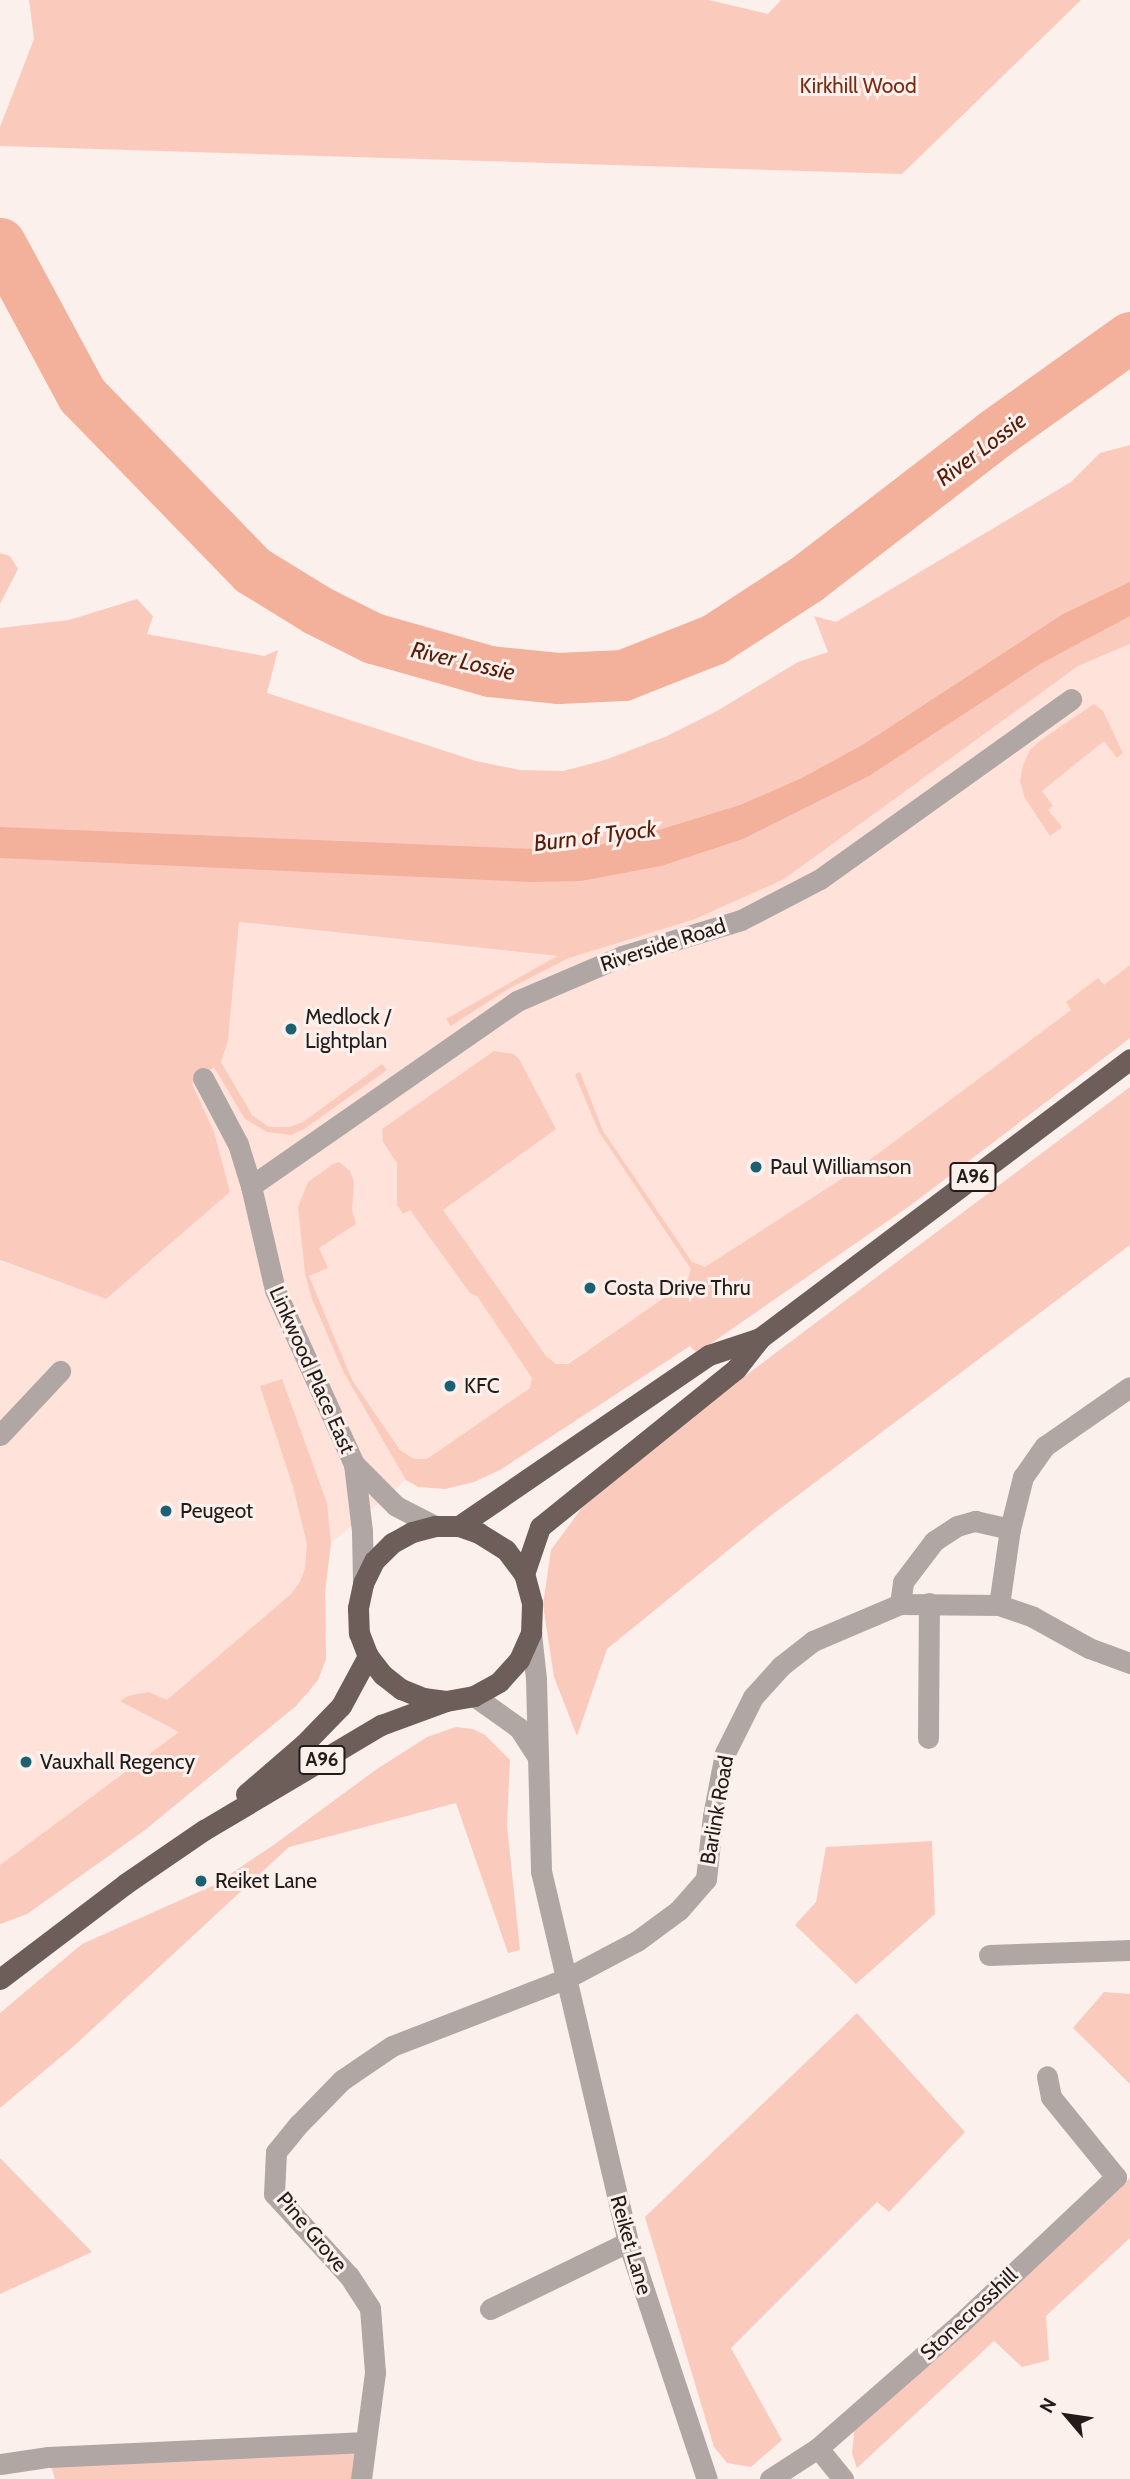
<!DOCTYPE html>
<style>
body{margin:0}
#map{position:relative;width:1130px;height:2479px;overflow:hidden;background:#fcf0ec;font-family:Cabin,sans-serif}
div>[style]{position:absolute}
.built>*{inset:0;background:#ffe2d9}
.green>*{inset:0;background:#facbbc}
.water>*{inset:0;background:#f3b09b}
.river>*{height:51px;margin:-25.5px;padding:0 25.5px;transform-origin:25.5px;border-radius:25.5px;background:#f3b09b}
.minor>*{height:21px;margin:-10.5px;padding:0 10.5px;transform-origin:10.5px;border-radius:10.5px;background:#b0a7a5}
.tertiary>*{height:21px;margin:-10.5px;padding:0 10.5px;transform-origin:10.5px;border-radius:10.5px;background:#b0a7a5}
.trunk>*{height:21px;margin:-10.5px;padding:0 10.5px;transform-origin:10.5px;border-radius:10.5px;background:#6e5e59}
.dots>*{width:19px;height:19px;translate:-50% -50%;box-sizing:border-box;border:4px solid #fcf0ec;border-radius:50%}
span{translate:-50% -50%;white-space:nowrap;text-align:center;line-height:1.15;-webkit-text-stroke:6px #fcf0ec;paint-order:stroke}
.shield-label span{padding:2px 5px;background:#fcf0ec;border:2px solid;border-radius:5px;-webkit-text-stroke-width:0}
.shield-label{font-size:19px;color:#221b19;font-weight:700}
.park-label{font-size:21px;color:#782b10}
.street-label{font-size:21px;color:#221b19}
.poi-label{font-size:21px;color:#221b19}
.left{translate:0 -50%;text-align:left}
.water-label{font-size:23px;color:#571d09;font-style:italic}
.north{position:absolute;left:1032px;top:2381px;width:70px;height:70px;-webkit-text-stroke:5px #fcf0ec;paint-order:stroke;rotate:299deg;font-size:19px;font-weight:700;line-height:28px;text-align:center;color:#221b19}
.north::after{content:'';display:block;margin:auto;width:24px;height:32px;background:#221b19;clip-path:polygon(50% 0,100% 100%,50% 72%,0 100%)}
</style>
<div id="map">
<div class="built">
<i style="clip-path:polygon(1130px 644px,1130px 970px,1071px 1010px,860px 1167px,530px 1388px,406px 1480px,331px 1543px,325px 1592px,326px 1659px,309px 1693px,145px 1830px,27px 1914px,0 1924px,0 1261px,106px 1299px,214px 1132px,191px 1084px,221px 1062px,228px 1041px,239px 922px,569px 958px,1078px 666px)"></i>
</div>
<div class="green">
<i style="clip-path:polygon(29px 0,709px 0,768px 14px,781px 0,1081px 0,902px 174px,0 146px,0 127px,34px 39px)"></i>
<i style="clip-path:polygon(1130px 445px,1130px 644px,1078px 666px,784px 879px,695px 919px,569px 958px,508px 989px,451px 1026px,446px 1019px,557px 956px,239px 922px,228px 1041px,221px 1062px,252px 1115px,269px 1127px,290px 1127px,303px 1122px,382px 1064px,387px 1070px,304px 1129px,291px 1135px,267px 1132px,245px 1119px,214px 1067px,192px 1084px,214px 1132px,230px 1192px,106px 1299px,0 1260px,0 628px,69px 620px,137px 599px,153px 616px,147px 634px,264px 656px,278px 650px,267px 693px,476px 761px,520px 770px,563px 771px,605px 760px,667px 736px,717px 711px,798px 662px,828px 652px,814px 616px,836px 622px,1071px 482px,1100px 453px)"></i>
<i style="clip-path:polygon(0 553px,10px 556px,18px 569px,0 604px)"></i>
<i style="clip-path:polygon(1094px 704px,1103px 711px,1123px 753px,1117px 758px,1104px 741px,1042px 791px,1053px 806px,1048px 810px,1062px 827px,1050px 836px,1025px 798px,1020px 782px,1023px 765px,1030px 750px,1041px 740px)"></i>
<i style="clip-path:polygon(1130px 965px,1130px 1038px,911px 1205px,697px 1353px,690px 1346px,500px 1470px,474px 1482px,445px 1489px,418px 1487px,406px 1480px,344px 1373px,312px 1299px,305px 1273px,298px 1207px,308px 1182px,333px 1164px,339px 1162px,350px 1171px,354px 1182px,352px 1210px,356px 1224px,319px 1248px,328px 1268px,309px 1276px,352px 1380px,400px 1450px,414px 1459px,427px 1459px,530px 1388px,532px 1378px,477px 1296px,470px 1293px,410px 1210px,403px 1214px,397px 1205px,397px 1163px,383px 1142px,382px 1129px,494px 1051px,514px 1054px,519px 1059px,556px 1129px,443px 1210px,546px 1356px,556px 1364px,568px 1364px,687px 1282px,691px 1269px,599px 1132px,575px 1075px,580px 1072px,603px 1131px,692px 1262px,705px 1267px,860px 1167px,1071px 1010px,1066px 1002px,1098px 978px,1104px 985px)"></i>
<i style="clip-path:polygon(1130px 1087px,1130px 1245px,769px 1517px,607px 1649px,577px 1736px,554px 1677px,543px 1605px,551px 1550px,581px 1509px,669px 1433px)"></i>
<i style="clip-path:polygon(282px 1379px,327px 1503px,331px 1543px,325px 1592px,326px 1659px,318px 1680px,296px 1706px,145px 1830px,27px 1914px,0 1924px,0 1865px,179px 1732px,120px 1701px,128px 1696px,149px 1692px,167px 1700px,291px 1594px,300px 1582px,305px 1568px,307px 1544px,293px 1487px,260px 1386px)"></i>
<i style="clip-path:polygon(456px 1727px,473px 1729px,485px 1735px,510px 1760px,507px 1825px,520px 1950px,508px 1953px,456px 1803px,289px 1847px,75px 2045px,0 2108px,0 2013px,82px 1944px,212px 1886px,275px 1844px,374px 1771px,427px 1737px)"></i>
<i style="clip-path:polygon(932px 1841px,935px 1914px,856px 1984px,795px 1925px,816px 1902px,826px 1847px)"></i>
<i style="clip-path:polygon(1104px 1992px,1130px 1994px,1130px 2084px,1073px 2028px)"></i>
<i style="clip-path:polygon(857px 2013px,965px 2132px,889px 2212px,877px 2202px,731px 2348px,782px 2440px,751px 2467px,727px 2463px,714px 2447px,645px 2217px)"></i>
<i style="clip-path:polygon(0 2158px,92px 2252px,0 2294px)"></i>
<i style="clip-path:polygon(1130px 2178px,1130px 2238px,1046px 2316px,1049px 2360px,1022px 2367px,994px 2341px,857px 2468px,852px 2453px,855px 2424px)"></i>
<i style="clip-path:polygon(366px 2442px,361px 2479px,55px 2479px,48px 2457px)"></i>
</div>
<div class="water">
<i style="clip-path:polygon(1130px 582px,1130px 616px,1040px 664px,869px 776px,743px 839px,661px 866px,581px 881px,530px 882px,0 858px,0 827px,535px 849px,587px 848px,662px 829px,740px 805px,802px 778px,864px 744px,1063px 614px)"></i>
</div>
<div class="river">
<i style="left:0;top:243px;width:173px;rotate:61.7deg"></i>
<i style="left:82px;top:395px;width:244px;rotate:45.8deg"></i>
<i style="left:252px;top:570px;width:76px;rotate:31.6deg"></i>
<i style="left:317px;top:610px;width:63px;rotate:26.6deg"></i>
<i style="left:373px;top:638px;width:122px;rotate:15.8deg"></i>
<i style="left:490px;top:671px;width:68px;rotate:5.9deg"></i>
<i style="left:558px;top:678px;width:65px;rotate:-2.6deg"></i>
<i style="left:623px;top:675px;width:98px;rotate:-21.6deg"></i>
<i style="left:714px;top:639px;width:110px;rotate:-33.1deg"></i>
<i style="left:806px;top:579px;width:237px;rotate:-37.6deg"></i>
<i style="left:994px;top:434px;width:167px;rotate:-35.5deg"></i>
</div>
<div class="minor">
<i style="left:203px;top:1078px;width:75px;rotate:62.1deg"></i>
<i style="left:238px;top:1144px;width:44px;rotate:72.8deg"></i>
<i style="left:251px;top:1186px;width:107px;rotate:77deg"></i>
<i style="left:275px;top:1290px;width:191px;rotate:65.6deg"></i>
<i style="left:354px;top:1464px;width:67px;rotate:83.2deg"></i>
<i style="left:362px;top:1531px;width:53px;rotate:88.9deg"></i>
<i style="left:251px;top:1186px;width:324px;rotate:-34.8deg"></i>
<i style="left:517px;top:1001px;width:114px;rotate:-23.2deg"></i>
<i style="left:622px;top:956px;width:124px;rotate:-16.8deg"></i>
<i style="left:741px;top:920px;width:89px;rotate:-27.4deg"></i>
<i style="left:820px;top:879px;width:309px;rotate:-35.6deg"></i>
<i style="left:0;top:1435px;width:88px;rotate:-46.8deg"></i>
<i style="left:354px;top:1464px;width:59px;rotate:45deg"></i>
<i style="left:396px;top:1506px;width:44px;rotate:27.1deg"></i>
<i style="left:900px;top:1604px;width:22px;rotate:-82deg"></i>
<i style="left:903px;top:1582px;width:51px;rotate:-52.9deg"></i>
<i style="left:934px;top:1541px;width:27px;rotate:-33deg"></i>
<i style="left:957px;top:1526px;width:19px;rotate:-16deg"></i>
<i style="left:975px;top:1521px;width:36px;rotate:13deg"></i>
<i style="left:999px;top:1605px;width:77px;rotate:-81.8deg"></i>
<i style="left:1010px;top:1529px;width:54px;rotate:-76deg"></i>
<i style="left:1023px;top:1477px;width:38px;rotate:-55deg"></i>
<i style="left:1045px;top:1446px;width:103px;rotate:-34.8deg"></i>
<i style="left:928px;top:1738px;width:135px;rotate:-89.6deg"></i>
<i style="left:989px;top:1955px;width:141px;rotate:-2deg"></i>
<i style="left:490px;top:2309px;width:153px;rotate:-25.9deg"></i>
<i style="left:818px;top:2448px;width:40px;rotate:51deg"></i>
<i style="left:0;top:2464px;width:49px;rotate:-8.3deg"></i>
<i style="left:48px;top:2457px;width:318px;rotate:-2.7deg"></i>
<i style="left:361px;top:2479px;width:108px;rotate:-82.5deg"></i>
<i style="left:375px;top:2372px;width:64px;rotate:-94.5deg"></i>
<i style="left:370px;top:2308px;width:38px;rotate:-123deg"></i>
<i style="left:349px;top:2276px;width:111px;rotate:-132.4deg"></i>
<i style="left:274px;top:2194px;width:42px;rotate:-87.3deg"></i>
<i style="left:276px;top:2152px;width:36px;rotate:-51deg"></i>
<i style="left:299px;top:2124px;width:62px;rotate:-45.7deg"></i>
<i style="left:342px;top:2080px;width:60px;rotate:-34.2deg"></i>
<i style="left:392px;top:2046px;width:188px;rotate:-21.2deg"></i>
<i style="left:567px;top:1978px;width:79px;rotate:-27.9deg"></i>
<i style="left:637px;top:1941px;width:52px;rotate:-36.4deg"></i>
<i style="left:679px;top:1910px;width:41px;rotate:-48.9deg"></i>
<i style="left:706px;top:1879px;width:63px;rotate:-83.7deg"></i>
<i style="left:713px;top:1816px;width:64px;rotate:-79.2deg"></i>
<i style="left:725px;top:1753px;width:63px;rotate:-63.4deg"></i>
<i style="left:753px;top:1697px;width:42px;rotate:-47.9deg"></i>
<i style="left:781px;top:1666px;width:41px;rotate:-38deg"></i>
<i style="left:813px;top:1641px;width:95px;rotate:-23deg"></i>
<i style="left:900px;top:1604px;width:99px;rotate:0.6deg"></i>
<i style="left:999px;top:1605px;width:36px;rotate:19deg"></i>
<i style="left:1033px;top:1617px;width:64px;rotate:29deg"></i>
<i style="left:1089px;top:1648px;width:44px;rotate:20.1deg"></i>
<i style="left:770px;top:2479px;width:57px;rotate:-32.9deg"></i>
<i style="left:818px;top:2448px;width:190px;rotate:-41.2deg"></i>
<i style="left:961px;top:2323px;width:213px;rotate:-43.3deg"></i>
<i style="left:1116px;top:2177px;width:103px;rotate:-129.1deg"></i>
<i style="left:1051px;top:2097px;width:21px;rotate:-101deg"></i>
</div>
<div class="tertiary">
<i style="left:531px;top:1633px;width:46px;rotate:83.8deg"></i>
<i style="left:536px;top:1679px;width:192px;rotate:88.5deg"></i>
<i style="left:541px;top:1871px;width:381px;rotate:76.8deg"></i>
<i style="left:628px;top:2242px;width:250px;rotate:71.6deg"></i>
<i style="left:474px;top:1696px;width:55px;rotate:35.4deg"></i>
<i style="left:519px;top:1728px;width:33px;rotate:57deg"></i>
</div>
<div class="trunk">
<i style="left:459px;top:1526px;width:303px;rotate:-34.4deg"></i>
<i style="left:709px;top:1355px;width:54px;rotate:-18.4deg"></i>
<i style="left:524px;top:1574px;width:50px;rotate:-71.2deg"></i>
<i style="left:540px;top:1527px;width:252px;rotate:-38.9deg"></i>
<i style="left:736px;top:1369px;width:39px;rotate:-52deg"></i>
<i style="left:760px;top:1338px;width:463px;rotate:-37deg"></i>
<i style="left:246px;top:1794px;width:77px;rotate:-40.8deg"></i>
<i style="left:304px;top:1744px;width:53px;rotate:-45.8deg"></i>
<i style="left:341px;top:1706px;width:57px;rotate:-61.6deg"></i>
<i style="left:0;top:1979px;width:157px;rotate:-37.2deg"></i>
<i style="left:125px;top:1884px;width:96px;rotate:-34.4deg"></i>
<i style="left:204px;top:1830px;width:206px;rotate:-30.7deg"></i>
<i style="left:381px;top:1725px;width:69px;rotate:-20.3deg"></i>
<i style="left:446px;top:1701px;width:28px;rotate:-10deg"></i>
<i style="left:474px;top:1696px;width:29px;rotate:-29deg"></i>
<i style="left:499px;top:1682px;width:30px;rotate:-48deg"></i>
<i style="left:519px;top:1660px;width:30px;rotate:-66deg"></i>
<i style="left:531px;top:1633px;width:30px;rotate:-88deg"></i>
<i style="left:532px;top:1603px;width:30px;rotate:-105deg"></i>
<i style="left:524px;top:1574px;width:30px;rotate:-127deg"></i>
<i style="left:506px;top:1550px;width:32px;rotate:-148deg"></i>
<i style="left:479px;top:1533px;width:21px;rotate:-161deg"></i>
<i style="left:459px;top:1526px;width:24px;rotate:180deg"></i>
<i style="left:435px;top:1526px;width:24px;rotate:165deg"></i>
<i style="left:412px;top:1532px;width:23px;rotate:151deg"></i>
<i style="left:392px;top:1543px;width:25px;rotate:135deg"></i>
<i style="left:374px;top:1561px;width:25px;rotate:116deg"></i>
<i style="left:363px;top:1584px;width:25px;rotate:102deg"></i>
<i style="left:358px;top:1608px;width:25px;rotate:88deg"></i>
<i style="left:359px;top:1633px;width:25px;rotate:69deg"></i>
<i style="left:368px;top:1656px;width:24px;rotate:52deg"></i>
<i style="left:383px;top:1675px;width:23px;rotate:38deg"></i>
<i style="left:401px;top:1689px;width:24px;rotate:22deg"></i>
<i style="left:423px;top:1698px;width:23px;rotate:7deg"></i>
</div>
<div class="dots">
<i style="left:291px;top:1029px;background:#1b6172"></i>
<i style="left:756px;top:1167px;background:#1b6172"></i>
<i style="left:590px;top:1288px;background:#1b6172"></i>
<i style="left:450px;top:1386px;background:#1b6172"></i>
<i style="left:166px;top:1511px;background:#1b6172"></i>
<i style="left:26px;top:1762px;background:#1b6172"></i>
<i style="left:201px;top:1881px;background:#1b6172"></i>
</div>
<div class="shield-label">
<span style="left:973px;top:1177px">A96</span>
<span style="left:322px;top:1760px">A96</span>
</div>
<div class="park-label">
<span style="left:858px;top:86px">Kirkhill Wood</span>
</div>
<div class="street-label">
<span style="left:663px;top:945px;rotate:-18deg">Riverside Road</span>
<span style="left:312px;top:1370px;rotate:66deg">Linkwood Place East</span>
<span style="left:717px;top:1810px;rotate:-80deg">Barlink Road</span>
<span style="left:312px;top:2232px;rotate:50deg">Pine Grove</span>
<span style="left:631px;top:2245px;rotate:74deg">Reiket Lane</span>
<span style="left:969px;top:2314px;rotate:-43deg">Stonecrosshill</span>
</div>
<div class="poi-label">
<span class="left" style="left:305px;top:1029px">Medlock /<br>Lightplan</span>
<span class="left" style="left:770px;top:1167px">Paul Williamson</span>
<span class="left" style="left:604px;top:1288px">Costa Drive Thru</span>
<span class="left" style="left:464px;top:1386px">KFC</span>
<span class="left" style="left:180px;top:1511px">Peugeot</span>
<span class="left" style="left:40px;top:1762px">Vauxhall Regency</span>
<span class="left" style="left:215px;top:1881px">Reiket Lane</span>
</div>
<div class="water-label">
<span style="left:981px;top:449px;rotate:-37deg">River Lossie</span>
<span style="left:463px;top:661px;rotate:13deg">River Lossie</span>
<span style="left:595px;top:836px;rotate:-7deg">Burn of Tyock</span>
</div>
<div class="north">N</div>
</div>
